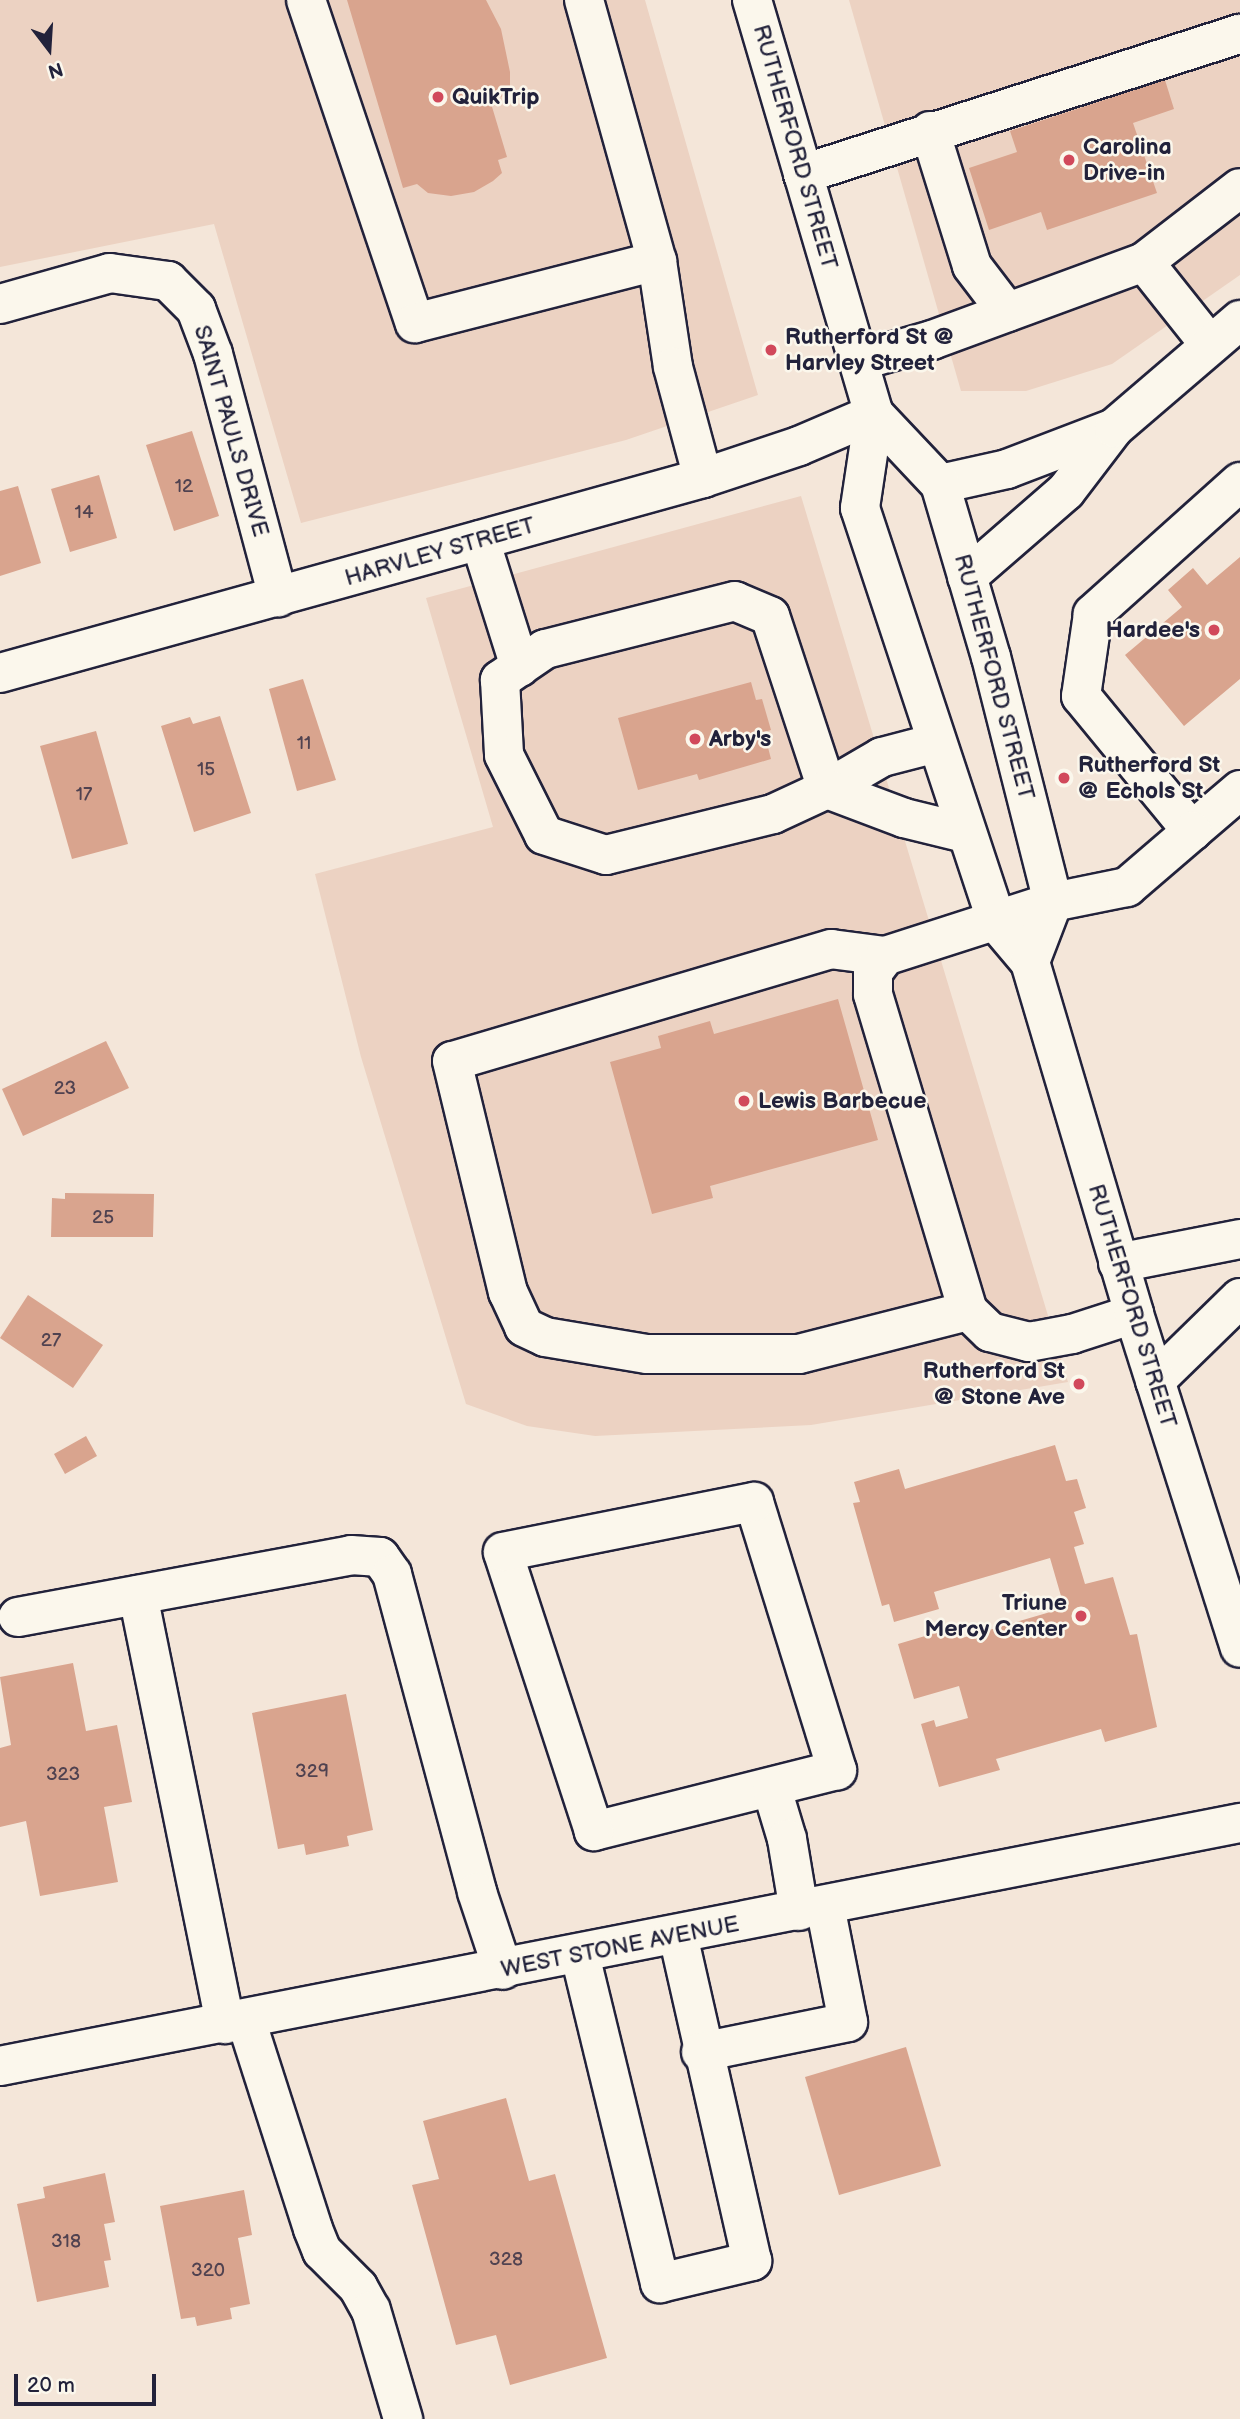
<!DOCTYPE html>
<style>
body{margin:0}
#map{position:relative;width:1240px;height:2419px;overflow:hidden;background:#f4e6d9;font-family:"Balsamiq Sans",sans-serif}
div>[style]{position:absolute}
.built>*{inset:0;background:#ecd2c2}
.building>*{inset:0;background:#d9a48e}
.roads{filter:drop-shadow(2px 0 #22223b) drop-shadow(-2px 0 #22223b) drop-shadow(0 2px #22223b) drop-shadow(0 -2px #22223b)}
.minor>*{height:38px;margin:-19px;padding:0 19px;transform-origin:19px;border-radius:19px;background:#fbf7ec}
.major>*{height:38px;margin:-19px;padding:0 19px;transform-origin:19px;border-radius:19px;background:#fbf7ec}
.highway>*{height:38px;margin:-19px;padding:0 19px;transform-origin:19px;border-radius:19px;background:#fbf7ec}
.dots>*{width:19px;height:19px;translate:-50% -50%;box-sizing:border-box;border:4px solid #fbf7ec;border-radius:50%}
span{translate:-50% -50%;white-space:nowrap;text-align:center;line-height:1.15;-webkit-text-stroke:5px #fbf7ec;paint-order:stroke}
.number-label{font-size:19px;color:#504250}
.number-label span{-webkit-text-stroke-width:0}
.poi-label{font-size:23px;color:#22223b;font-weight:700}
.left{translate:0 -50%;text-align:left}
.right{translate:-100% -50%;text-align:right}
.street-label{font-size:23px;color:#22223b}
.north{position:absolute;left:14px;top:14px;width:70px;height:70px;-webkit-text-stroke:5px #fbf7ec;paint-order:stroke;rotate:163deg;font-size:19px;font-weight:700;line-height:28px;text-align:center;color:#22223b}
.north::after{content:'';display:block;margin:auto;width:24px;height:32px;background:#22223b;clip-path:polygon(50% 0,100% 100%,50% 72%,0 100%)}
.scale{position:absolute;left:14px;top:2374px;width:142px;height:32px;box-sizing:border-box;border:4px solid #22223b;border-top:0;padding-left:9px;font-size:21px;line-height:24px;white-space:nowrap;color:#22223b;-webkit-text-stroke:5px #fbf7ec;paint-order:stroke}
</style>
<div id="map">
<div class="built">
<i style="clip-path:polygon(0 0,645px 0,758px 395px,626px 440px,301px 523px,214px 224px,0 267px)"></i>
<i style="clip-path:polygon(849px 0,1240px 0,1240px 275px,1112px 364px,1026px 391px,961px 391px)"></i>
<i style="clip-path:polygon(801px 496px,1068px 1382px,811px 1425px,595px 1436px,527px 1426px,466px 1404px,361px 1057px,315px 874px,493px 827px,426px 598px)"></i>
</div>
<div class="building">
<i style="clip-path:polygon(347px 0,486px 0,501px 29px,510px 72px,510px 94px,490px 100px,507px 157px,498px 160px,502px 173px,493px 181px,474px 192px,451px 196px,428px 193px,417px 184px,403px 188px)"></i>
<i style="clip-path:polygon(1165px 80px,1174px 109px,1133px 123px,1157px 193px,1047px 230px,1041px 212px,989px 230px,969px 168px,1017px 152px,1010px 131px)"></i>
<i style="clip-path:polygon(192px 431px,219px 516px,174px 531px,146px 445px)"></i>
<i style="clip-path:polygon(99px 475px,117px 538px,70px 552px,51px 489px)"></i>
<i style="clip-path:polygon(18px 486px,41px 563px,0 576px,0 491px)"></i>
<i style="clip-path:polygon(1240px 557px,1240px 679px,1184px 726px,1125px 655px,1182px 607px,1168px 590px,1193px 568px,1207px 585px)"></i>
<i style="clip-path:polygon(303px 679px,336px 780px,297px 791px,269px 689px)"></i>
<i style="clip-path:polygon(751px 682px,756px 700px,762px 699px,771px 730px,764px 732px,771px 759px,699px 780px,697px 774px,638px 790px,618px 718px)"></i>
<i style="clip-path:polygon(220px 716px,251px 813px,194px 832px,161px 726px,190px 717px,193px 724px)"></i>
<i style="clip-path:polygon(96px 731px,128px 844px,72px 859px,40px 746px)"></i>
<i style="clip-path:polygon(838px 999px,878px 1140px,710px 1186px,713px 1198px,652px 1214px,610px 1062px,661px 1048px,658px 1036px,710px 1021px,714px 1034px)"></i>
<i style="clip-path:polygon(106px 1041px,129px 1088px,23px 1136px,2px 1089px)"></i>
<i style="clip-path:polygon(65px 1193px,154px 1194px,153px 1237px,51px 1237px,52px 1198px,65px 1199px)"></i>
<i style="clip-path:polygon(28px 1295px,103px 1345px,73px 1388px,0 1338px)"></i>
<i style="clip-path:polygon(86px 1436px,97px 1456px,65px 1474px,54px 1454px)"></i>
<i style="clip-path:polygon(1055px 1445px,1066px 1481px,1077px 1479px,1086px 1508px,1074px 1512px,1084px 1544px,1074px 1547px,1085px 1584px,1113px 1577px,1130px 1635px,1137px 1634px,1157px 1727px,1105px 1742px,1101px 1729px,996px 1759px,1000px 1770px,939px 1787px,921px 1724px,934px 1720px,936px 1727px,968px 1718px,959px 1686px,914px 1699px,898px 1644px,959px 1626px,962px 1638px,1064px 1608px,1061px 1596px,1050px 1558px,934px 1592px,939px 1609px,894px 1622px,889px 1604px,882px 1606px,853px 1503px,860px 1502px,854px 1482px,899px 1469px,905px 1489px)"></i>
<i style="clip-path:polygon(73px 1663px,86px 1731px,117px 1725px,132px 1802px,104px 1807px,118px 1882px,40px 1896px,26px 1821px,0 1827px,0 1748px,11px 1745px,0 1677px)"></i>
<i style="clip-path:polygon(346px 1694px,373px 1830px,347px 1836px,349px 1846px,306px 1855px,304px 1844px,278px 1849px,252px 1713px)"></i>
<i style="clip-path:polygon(906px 2047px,941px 2166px,839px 2195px,805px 2077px)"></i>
<i style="clip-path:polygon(506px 2098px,529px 2181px,555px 2174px,607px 2358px,510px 2385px,496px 2335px,456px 2345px,412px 2185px,439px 2179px,423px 2121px)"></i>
<i style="clip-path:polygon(105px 2173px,115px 2222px,104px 2224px,111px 2260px,104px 2261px,109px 2287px,37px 2302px,17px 2204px,45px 2198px,43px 2187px)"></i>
<i style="clip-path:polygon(244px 2190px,252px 2235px,238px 2238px,250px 2304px,230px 2308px,232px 2319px,197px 2326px,195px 2317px,181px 2319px,160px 2206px)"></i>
</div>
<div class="roads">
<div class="minor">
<i style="left:306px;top:0;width:341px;rotate:71.4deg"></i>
<i style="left:415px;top:323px;width:250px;rotate:-14.4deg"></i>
<i style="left:584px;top:0;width:271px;rotate:74.4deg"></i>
<i style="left:657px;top:261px;width:107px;rotate:81.4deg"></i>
<i style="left:673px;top:367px;width:115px;rotate:74.9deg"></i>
<i style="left:930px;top:131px;width:141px;rotate:72.7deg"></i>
<i style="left:972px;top:266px;width:58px;rotate:52.7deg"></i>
<i style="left:803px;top:174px;width:459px;rotate:-17.8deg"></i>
<i style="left:0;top:304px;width:114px;rotate:-15.7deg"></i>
<i style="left:110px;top:273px;width:59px;rotate:7.9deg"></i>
<i style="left:168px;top:281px;width:40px;rotate:45deg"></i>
<i style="left:196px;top:309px;width:48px;rotate:69.3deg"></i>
<i style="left:213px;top:354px;width:252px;rotate:75deg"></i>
<i style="left:1210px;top:345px;width:106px;rotate:-128.5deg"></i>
<i style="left:1144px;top:262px;width:121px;rotate:-37.6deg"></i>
<i style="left:859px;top:361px;width:76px;rotate:-16deg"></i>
<i style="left:932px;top:340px;width:226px;rotate:-20.2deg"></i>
<i style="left:1240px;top:482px;width:198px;rotate:138.1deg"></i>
<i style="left:1093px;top:614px;width:83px;rotate:98.3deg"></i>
<i style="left:1081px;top:696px;width:175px;rotate:50.6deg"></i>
<i style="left:1192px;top:831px;width:63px;rotate:-40.5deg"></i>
<i style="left:940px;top:484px;width:69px;rotate:-12.6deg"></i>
<i style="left:1007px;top:469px;width:112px;rotate:-20.9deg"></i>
<i style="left:480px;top:540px;width:133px;rotate:72.5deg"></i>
<i style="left:967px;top:577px;width:131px;rotate:-41deg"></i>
<i style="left:1066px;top:491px;width:79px;rotate:-52.7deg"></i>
<i style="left:1114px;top:428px;width:166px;rotate:-40.6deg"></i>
<i style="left:0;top:673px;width:730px;rotate:-15.5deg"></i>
<i style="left:703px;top:478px;width:101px;rotate:-18.4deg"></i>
<i style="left:799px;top:446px;width:82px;rotate:-23.1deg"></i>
<i style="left:936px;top:743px;width:56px;rotate:165.5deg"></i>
<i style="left:882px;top:757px;width:64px;rotate:149.8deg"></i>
<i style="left:827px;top:789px;width:182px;rotate:-108.2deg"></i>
<i style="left:770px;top:616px;width:38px;rotate:-157deg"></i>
<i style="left:735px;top:601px;width:196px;rotate:165.8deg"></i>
<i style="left:545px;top:649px;width:55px;rotate:145.4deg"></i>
<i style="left:500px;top:680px;width:75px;rotate:86.9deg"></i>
<i style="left:504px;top:755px;width:89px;rotate:63.4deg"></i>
<i style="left:544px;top:835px;width:65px;rotate:17.9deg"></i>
<i style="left:606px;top:855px;width:172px;rotate:-13.8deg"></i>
<i style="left:773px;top:814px;width:60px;rotate:-24.8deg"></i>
<i style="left:827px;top:789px;width:82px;rotate:20.6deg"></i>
<i style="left:904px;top:818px;width:63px;rotate:13.8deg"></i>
<i style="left:885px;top:956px;width:54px;rotate:-172.6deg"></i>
<i style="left:831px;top:949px;width:395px;rotate:163.5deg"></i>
<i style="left:452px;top:1061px;width:238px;rotate:76.4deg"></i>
<i style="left:508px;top:1292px;width:38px;rotate:65deg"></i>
<i style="left:524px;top:1327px;width:23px;rotate:25deg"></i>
<i style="left:545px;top:1337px;width:103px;rotate:9.5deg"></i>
<i style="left:647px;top:1354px;width:152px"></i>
<i style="left:799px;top:1354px;width:174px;rotate:-14.3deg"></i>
<i style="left:1118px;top:1263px;width:124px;rotate:-11.1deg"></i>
<i style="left:1134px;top:1314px;width:65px;rotate:162.1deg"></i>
<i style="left:1072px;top:1334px;width:44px;rotate:169.5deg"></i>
<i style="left:1029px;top:1342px;width:40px;rotate:-165.6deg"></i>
<i style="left:990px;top:1332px;width:30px;rotate:-136deg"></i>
<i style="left:968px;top:1311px;width:331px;rotate:-106.7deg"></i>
<i style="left:873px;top:994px;width:22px;rotate:-90deg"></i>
<i style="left:873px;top:972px;width:20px;rotate:-53deg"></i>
<i style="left:885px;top:956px;width:176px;rotate:-17.8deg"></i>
<i style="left:1053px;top:902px;width:76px;rotate:-11.5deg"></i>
<i style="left:1127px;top:887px;width:86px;rotate:-40.7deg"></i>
<i style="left:1155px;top:1381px;width:119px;rotate:-44.3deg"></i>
<i style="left:754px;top:1502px;width:281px;rotate:72.8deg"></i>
<i style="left:837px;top:1770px;width:251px;rotate:165.9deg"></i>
<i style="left:594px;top:1831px;width:293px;rotate:-108.1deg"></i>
<i style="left:503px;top:1552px;width:256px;rotate:-11.3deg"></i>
<i style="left:138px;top:1595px;width:438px;rotate:78.5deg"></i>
<i style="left:18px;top:1617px;width:339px;rotate:-10.5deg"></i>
<i style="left:351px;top:1555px;width:29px;rotate:4deg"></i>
<i style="left:380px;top:1557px;width:21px;rotate:55deg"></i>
<i style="left:392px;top:1574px;width:329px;rotate:75deg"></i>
<i style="left:477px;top:1892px;width:82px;rotate:71.6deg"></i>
<i style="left:772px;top:1789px;width:52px;rotate:73.3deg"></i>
<i style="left:787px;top:1839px;width:73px;rotate:80.5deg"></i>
<i style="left:580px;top:1955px;width:338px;rotate:76.3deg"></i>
<i style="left:660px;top:2283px;width:95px;rotate:-13.4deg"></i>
<i style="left:752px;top:2261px;width:334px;rotate:-102.8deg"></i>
<i style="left:246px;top:2020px;width:219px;rotate:72.2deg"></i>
<i style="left:313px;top:2229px;width:24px;rotate:68deg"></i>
<i style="left:322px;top:2251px;width:51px;rotate:45deg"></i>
<i style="left:358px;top:2287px;width:26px;rotate:61deg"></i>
<i style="left:371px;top:2310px;width:114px;rotate:73.6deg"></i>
<i style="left:701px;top:2052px;width:150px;rotate:-11.5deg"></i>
<i style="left:848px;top:2022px;width:118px;rotate:-101.2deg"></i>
</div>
<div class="major">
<i style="left:752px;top:0;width:432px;rotate:73.6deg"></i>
<i style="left:874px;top:414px;width:95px;rotate:98.5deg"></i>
<i style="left:860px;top:508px;width:437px;rotate:71.7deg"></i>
<i style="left:997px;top:923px;width:51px;rotate:49.8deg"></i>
<i style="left:1030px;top:962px;width:367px;rotate:73.5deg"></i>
<i style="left:1134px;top:1314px;width:350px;rotate:72.4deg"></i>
<i style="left:874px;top:414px;width:96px;rotate:46.7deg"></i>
<i style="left:940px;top:484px;width:180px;rotate:73.6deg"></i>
<i style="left:991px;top:657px;width:253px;rotate:75.8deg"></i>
<i style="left:1053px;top:902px;width:64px;rotate:111deg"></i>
</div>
<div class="highway">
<i style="left:0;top:2066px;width:1264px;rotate:-11.09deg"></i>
</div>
</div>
<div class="dots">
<i style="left:438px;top:97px;background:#d1495b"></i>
<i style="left:1069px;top:160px;background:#d1495b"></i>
<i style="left:771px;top:350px;background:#d1495b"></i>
<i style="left:1214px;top:630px;background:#d1495b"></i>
<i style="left:695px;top:739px;background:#d1495b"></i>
<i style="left:1064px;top:778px;background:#d1495b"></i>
<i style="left:744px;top:1101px;background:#d1495b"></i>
<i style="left:1079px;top:1384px;background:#d1495b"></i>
<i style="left:1081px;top:1616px;background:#d1495b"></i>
</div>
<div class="number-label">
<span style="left:184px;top:487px">12</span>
<span style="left:84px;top:513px">14</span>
<span style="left:304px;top:744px">11</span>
<span style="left:206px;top:770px">15</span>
<span style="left:84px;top:795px">17</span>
<span style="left:65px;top:1089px">23</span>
<span style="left:103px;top:1218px">25</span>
<span style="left:51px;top:1341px">27</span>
<span style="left:312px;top:1772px">329</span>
<span style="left:63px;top:1775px">323</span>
<span style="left:66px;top:2242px">318</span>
<span style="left:506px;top:2260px">328</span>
<span style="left:208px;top:2271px">320</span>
</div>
<div class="poi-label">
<span class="left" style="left:452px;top:97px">QuikTrip</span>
<span class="left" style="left:1083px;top:160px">Carolina<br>Drive-in</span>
<span class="left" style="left:785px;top:350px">Rutherford St @<br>Harvley Street</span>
<span class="right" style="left:1200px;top:630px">Hardee's</span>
<span class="left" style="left:709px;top:739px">Arby's</span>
<span class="left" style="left:1078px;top:778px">Rutherford St<br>@ Echols St</span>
<span class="left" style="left:758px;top:1101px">Lewis Barbecue</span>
<span class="right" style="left:1065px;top:1384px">Rutherford St<br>@ Stone Ave</span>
<span class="right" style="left:1067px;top:1616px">Triune<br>Mercy Center</span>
</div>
<div class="street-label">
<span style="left:795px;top:147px;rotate:74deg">RUTHERFORD STREET</span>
<span style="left:231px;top:431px;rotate:74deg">SAINT PAULS DRIVE</span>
<span style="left:440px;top:552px;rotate:-16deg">HARVLEY STREET</span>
<span style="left:994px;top:677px;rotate:75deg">RUTHERFORD STREET</span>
<span style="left:1132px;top:1306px;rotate:73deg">RUTHERFORD STREET</span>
<span style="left:620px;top:1947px;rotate:-11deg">WEST STONE AVENUE</span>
</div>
<div class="north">N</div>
<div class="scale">20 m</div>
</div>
